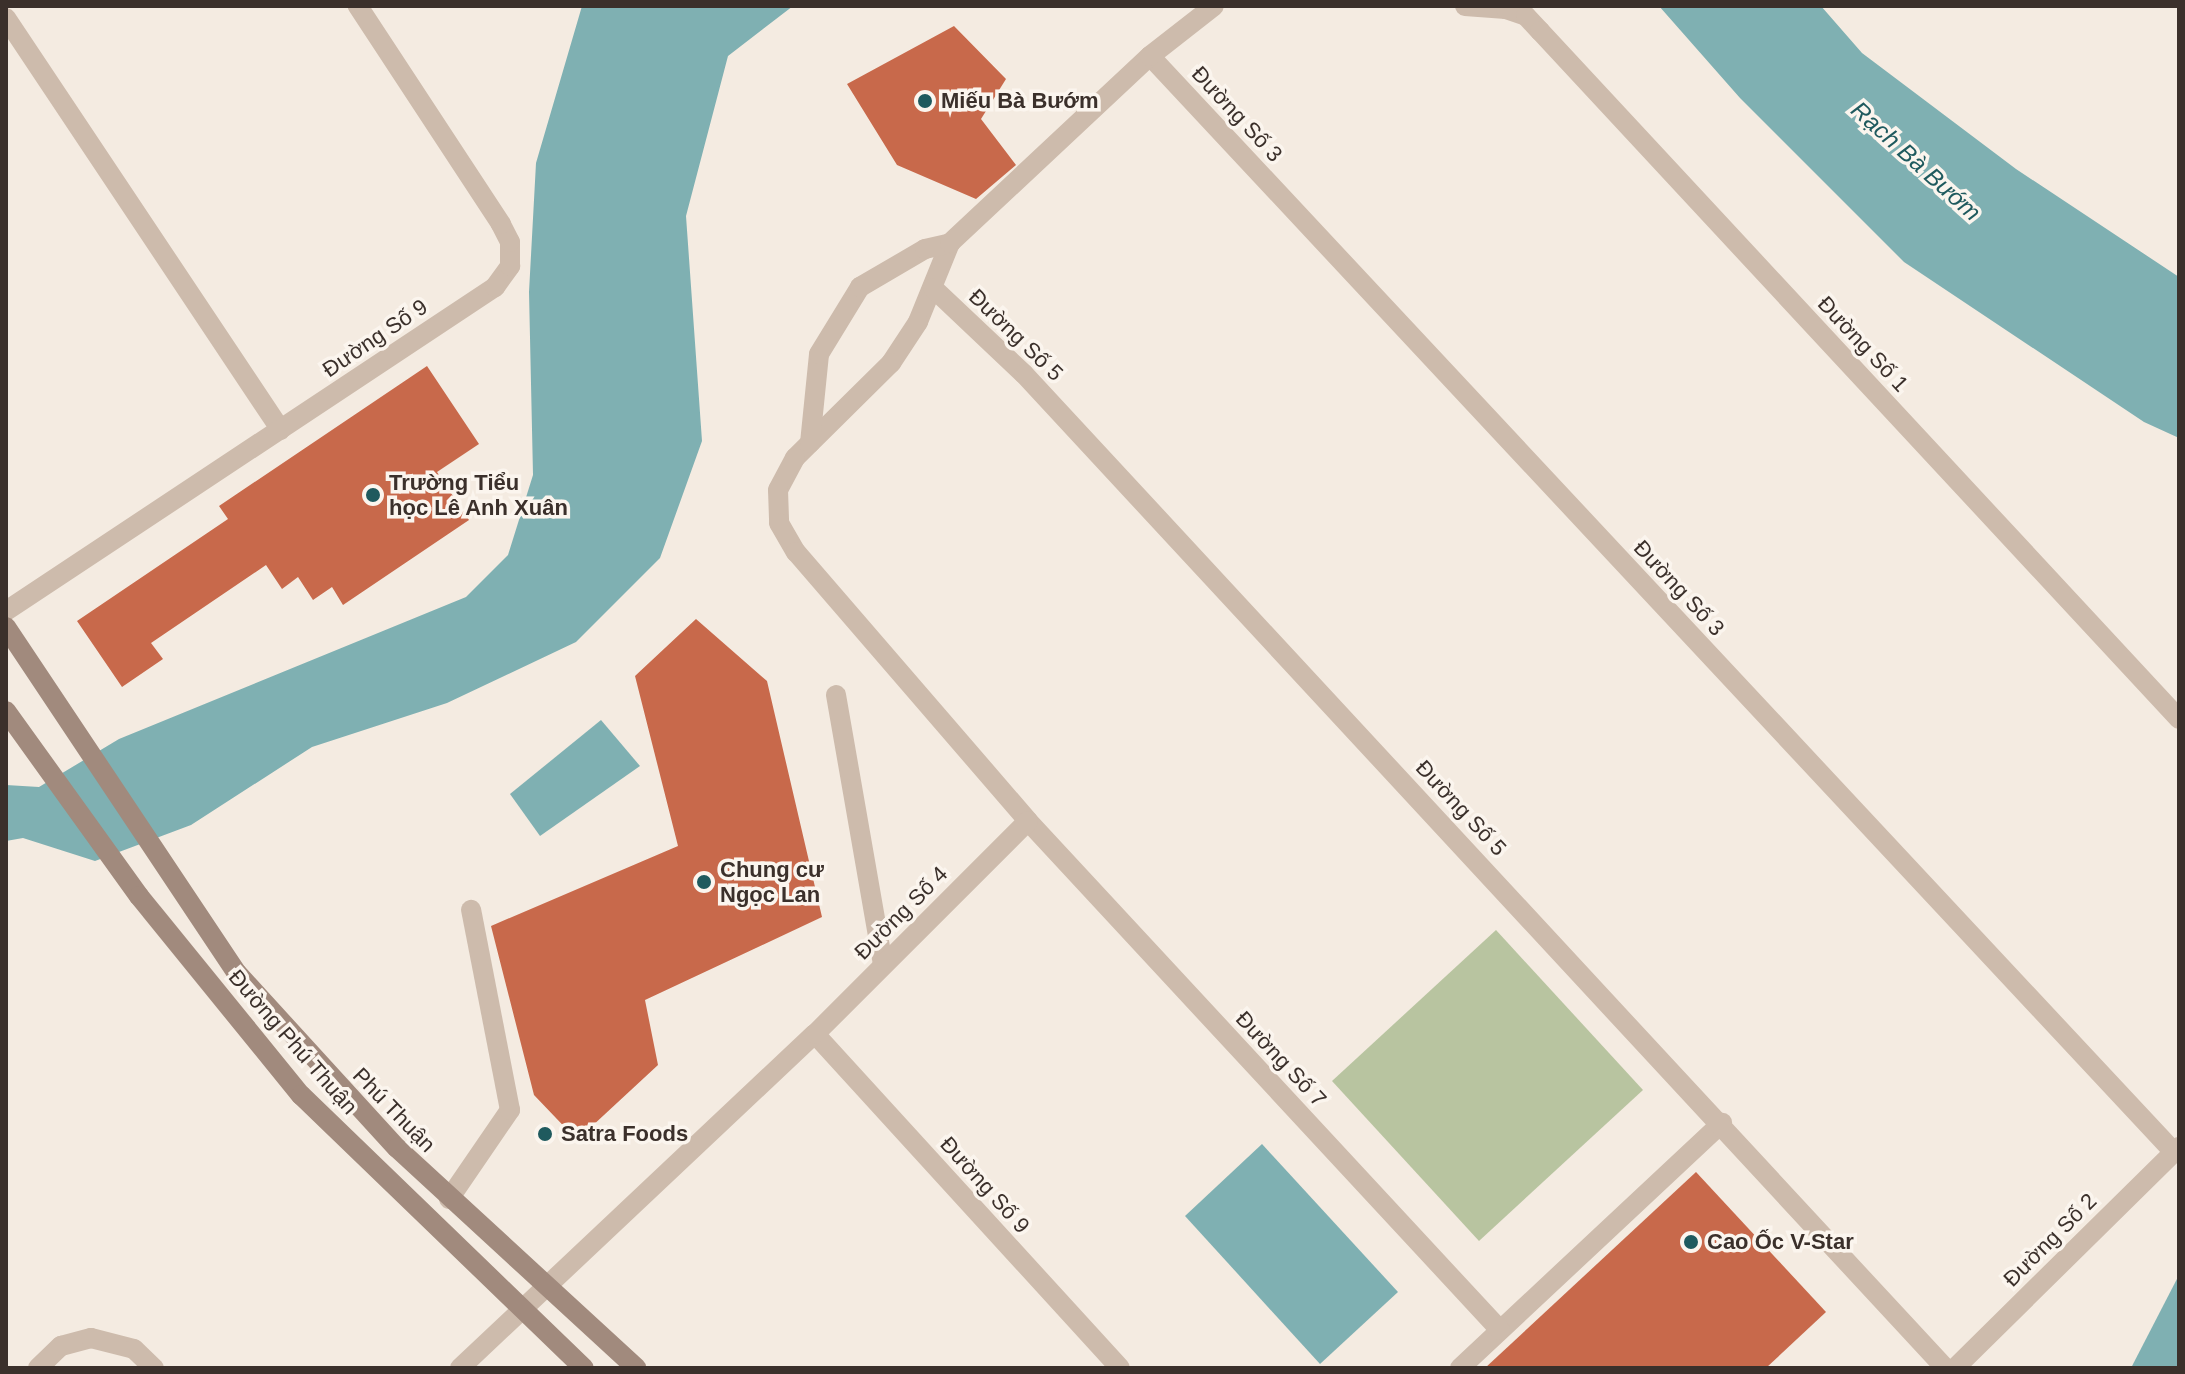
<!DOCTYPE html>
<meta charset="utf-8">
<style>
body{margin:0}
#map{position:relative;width:2185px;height:1374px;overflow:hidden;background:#f4ebe1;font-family:Arial,sans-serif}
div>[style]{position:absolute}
.green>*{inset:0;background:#b8c4a0}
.water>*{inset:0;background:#7fb0b2}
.building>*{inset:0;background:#c8694b}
.lane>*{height:20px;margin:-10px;padding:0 10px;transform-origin:10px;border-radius:10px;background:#cdbbac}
.street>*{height:20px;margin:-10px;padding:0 10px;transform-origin:10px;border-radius:10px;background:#cdbbac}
.secondary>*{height:20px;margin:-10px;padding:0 10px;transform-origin:10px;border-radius:10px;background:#a18a7d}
.dots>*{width:22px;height:22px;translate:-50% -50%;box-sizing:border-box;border:4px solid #fbf5ee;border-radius:50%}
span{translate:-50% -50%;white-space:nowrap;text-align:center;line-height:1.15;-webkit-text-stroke:7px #fbf5ee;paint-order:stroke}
.poi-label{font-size:22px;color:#3b302b;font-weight:700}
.left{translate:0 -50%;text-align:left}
.street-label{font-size:22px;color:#3b302b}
.water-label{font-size:24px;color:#1f5a5e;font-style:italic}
.frame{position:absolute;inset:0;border:8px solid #3b302b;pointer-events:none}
</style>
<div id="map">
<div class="green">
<i style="clip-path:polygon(1496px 930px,1643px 1090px,1479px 1241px,1332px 1081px)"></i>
</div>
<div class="water">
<i style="clip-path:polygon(582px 6px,793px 6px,728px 56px,686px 216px,702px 441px,660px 558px,576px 642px,447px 703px,312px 747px,191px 825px,95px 861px,23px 838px,6px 841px,6px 785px,39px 787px,119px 739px,466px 597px,508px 555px,533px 475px,529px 292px,536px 163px)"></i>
<i style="clip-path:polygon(1659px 6px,1821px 6px,1862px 53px,2016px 169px,2179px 277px,2179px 438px,2144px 422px,1904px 262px,1740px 98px)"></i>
<i style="clip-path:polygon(601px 720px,640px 766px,540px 836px,510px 794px)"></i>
<i style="clip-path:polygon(1262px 1144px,1398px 1292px,1320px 1364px,1185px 1216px)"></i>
<i style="clip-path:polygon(2179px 1275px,2179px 1368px,2131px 1368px)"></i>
</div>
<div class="building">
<i style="clip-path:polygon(954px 26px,1006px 79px,981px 119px,1016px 165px,976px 199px,897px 165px,847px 84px)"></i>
<i style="clip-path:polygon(427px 366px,479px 444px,437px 472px,469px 520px,343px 605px,332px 587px,313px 600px,298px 577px,282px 589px,266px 565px,151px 643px,163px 659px,122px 687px,77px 621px,228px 519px,219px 506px)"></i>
<i style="clip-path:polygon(696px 619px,767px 681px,822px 917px,645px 1000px,658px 1065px,577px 1140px,534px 1095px,491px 926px,678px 846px,635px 676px)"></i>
<i style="clip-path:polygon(1696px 1172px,1826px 1312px,1766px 1368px,1485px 1368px)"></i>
</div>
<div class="lane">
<i style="left:449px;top:1199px;width:108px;rotate:-55.6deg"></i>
<i style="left:510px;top:1110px;width:204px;rotate:-101deg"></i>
<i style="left:1460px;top:1368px;width:359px;rotate:-43.1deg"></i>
</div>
<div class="street">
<i style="left:1465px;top:6px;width:41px;rotate:4.2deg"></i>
<i style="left:1506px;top:9px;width:21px;rotate:19deg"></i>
<i style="left:1526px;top:16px;width:21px;rotate:47deg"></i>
<i style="left:1540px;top:31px;width:939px;rotate:47.11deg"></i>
<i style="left:6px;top:18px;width:495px;rotate:56.3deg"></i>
<i style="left:1150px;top:56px;width:1500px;rotate:46.95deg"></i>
<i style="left:950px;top:243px;width:85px;rotate:112.1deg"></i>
<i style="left:918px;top:322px;width:49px;rotate:123.4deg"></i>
<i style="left:891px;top:363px;width:135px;rotate:135.3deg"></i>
<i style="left:795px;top:458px;width:36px;rotate:118deg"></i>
<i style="left:778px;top:490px;width:33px;rotate:88deg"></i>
<i style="left:779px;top:523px;width:34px;rotate:60deg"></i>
<i style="left:796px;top:552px;width:355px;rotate:49.2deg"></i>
<i style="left:1028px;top:821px;width:694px;rotate:47.16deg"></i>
<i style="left:933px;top:288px;width:125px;rotate:43.4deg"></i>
<i style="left:1024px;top:374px;width:1355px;rotate:47.18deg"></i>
<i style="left:810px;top:443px;width:89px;rotate:-84.2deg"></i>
<i style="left:819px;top:354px;width:79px;rotate:-58.5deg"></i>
<i style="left:860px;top:287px;width:75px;rotate:-30.3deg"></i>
<i style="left:925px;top:249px;width:26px;rotate:-13deg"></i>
<i style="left:950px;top:243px;width:274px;rotate:-43.1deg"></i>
<i style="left:1150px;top:56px;width:81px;rotate:-38deg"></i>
<i style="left:6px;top:611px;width:587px;rotate:-33.53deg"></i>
<i style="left:495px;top:287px;width:26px;rotate:-54deg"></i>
<i style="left:510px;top:266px;width:24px;rotate:-90deg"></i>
<i style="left:510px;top:242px;width:20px;rotate:-117deg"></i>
<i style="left:501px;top:224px;width:261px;rotate:-123.3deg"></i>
<i style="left:836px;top:695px;width:274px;rotate:80.1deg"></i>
<i style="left:815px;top:1034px;width:452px;rotate:47.6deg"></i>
<i style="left:38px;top:1368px;width:32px;rotate:-44deg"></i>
<i style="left:61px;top:1346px;width:31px;rotate:-15deg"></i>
<i style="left:91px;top:1338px;width:44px;rotate:14.3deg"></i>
<i style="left:134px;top:1349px;width:28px;rotate:44deg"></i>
<i style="left:460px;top:1368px;width:487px;rotate:-43.3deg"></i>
<i style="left:815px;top:1034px;width:301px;rotate:-45deg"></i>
<i style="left:1955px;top:1368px;width:315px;rotate:-44.6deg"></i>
</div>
<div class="secondary">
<i style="left:6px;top:627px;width:416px;rotate:56.3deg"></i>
<i style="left:237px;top:973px;width:237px;rotate:47.6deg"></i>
<i style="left:397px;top:1148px;width:325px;rotate:42.6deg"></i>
<i style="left:6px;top:711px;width:228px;rotate:54.3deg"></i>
<i style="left:139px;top:896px;width:257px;rotate:50.9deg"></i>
<i style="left:301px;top:1095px;width:393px;rotate:44deg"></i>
</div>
<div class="dots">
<i style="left:925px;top:101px;background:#1f5a5e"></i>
<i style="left:373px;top:495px;background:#1f5a5e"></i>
<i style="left:704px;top:882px;background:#1f5a5e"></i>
<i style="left:545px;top:1134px;background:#1f5a5e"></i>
<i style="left:1691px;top:1242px;background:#1f5a5e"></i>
</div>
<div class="poi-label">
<span class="left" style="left:941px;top:101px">Miếu Bà Bướm</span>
<span class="left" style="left:389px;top:495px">Trường Tiểu<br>học Lê Anh Xuân</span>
<span class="left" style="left:720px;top:882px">Chung cư<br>Ngọc Lan</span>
<span class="left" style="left:561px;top:1134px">Satra Foods</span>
<span class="left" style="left:1707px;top:1242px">Cao Ốc V-Star</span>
</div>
<div class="street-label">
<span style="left:1237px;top:114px;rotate:47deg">Đường Số 3</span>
<span style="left:1016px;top:335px;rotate:44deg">Đường Số 5</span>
<span style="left:375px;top:338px;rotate:-34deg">Đường Số 9</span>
<span style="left:1863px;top:344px;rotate:47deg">Đường Số 1</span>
<span style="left:1679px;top:588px;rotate:47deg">Đường Số 3</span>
<span style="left:1461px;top:808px;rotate:47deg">Đường Số 5</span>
<span style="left:901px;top:913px;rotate:-45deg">Đường Số 4</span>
<span style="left:293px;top:1042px;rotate:49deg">Đường Phú Thuận</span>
<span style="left:1281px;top:1059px;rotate:47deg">Đường Số 7</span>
<span style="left:394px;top:1110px;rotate:46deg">Phú Thuận</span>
<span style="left:985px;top:1185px;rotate:48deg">Đường Số 9</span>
<span style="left:2050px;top:1240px;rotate:-45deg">Đường Số 2</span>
</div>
<div class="water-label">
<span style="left:1916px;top:161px;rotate:42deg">Rạch Bà Bướm</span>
</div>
<div class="frame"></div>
</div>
